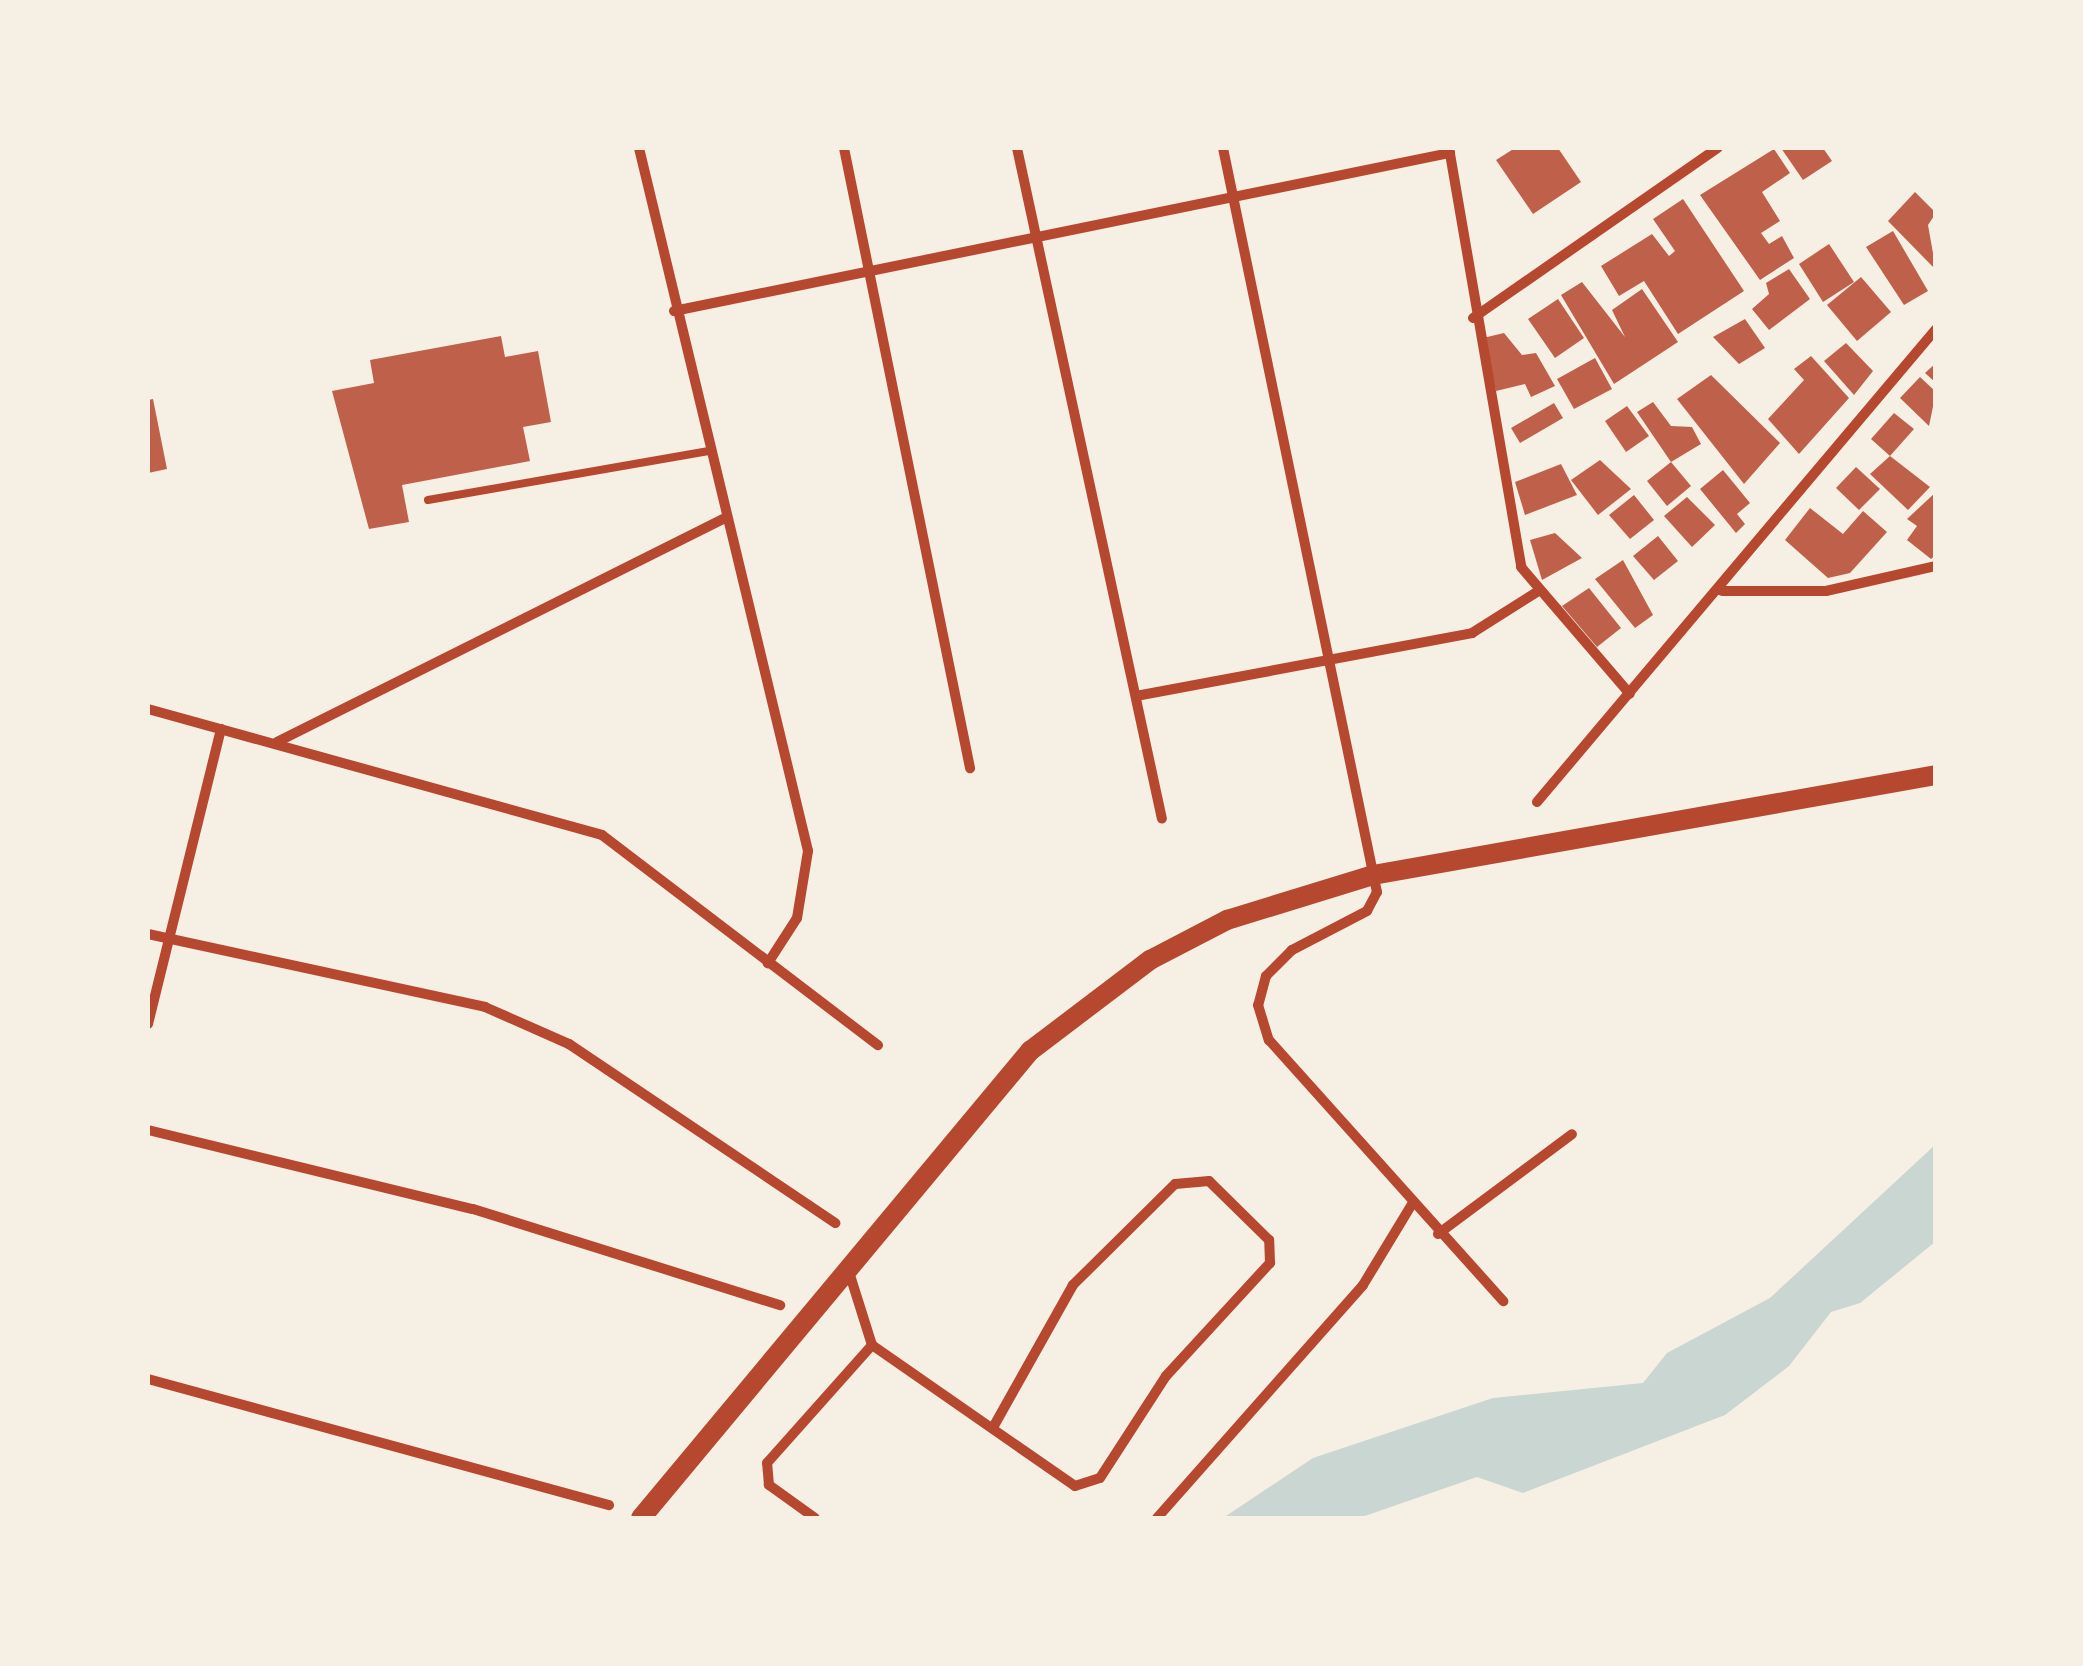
<!DOCTYPE html>
<style>
body{margin:0}
#map{position:relative;width:2083px;height:1666px;overflow:hidden;background:#f6efe4;font-family:Montserrat,sans-serif}
div>[style]{position:absolute}
.water>*{inset:0;background:#c9d6d2}
.building>*{inset:0;background:#bf614a}
.service>*{height:8px;margin:-4px;padding:0 4px;transform-origin:4px;border-radius:4px;background:#b5482f}
.minor>*{height:10px;margin:-5px;padding:0 5px;transform-origin:5px;border-radius:5px;background:#b5482f}
.secondary>*{height:20px;margin:-10px;padding:0 10px;transform-origin:10px;border-radius:10px;background:#b5482f}
span{translate:-50% -50%;white-space:nowrap;text-align:center;line-height:1.15;-webkit-text-stroke:8px #f6efe4;paint-order:stroke}
.frame{position:absolute;inset:0;border:150px solid #f6efe4;pointer-events:none}
</style>
<div id="map">
<div class="water">
<i style="clip-path:polygon(1935px 1145px,1935px 1242px,1860px 1303px,1831px 1312px,1789px 1366px,1725px 1415px,1523px 1493px,1477px 1477px,1359px 1518px,1223px 1518px,1313px 1458px,1493px 1398px,1643px 1383px,1667px 1353px,1770px 1298px)"></i>
</div>
<div class="building">
<i style="clip-path:polygon(1515px 148px,1558px 148px,1581px 182px,1533px 214px,1496px 160px)"></i>
<i style="clip-path:polygon(1781px 148px,1823px 148px,1832px 161px,1803px 180px)"></i>
<i style="clip-path:polygon(1774px 149px,1790px 173px,1762px 192px,1780px 221px,1761px 233px,1769px 244px,1782px 236px,1794px 258px,1760px 280px,1700px 195px)"></i>
<i style="clip-path:polygon(1915px 192px,1936px 213px,1928px 225px,1936px 270px,1888px 221px)"></i>
<i style="clip-path:polygon(1683px 199px,1744px 291px,1678px 334px,1644px 281px,1619px 296px,1601px 266px,1652px 234px,1669px 256px,1675px 251px,1653px 219px)"></i>
<i style="clip-path:polygon(1893px 231px,1928px 291px,1904px 305px,1866px 247px)"></i>
<i style="clip-path:polygon(1829px 244px,1854px 282px,1823px 302px,1799px 264px)"></i>
<i style="clip-path:polygon(1789px 269px,1810px 299px,1769px 330px,1752px 309px,1769px 294px,1766px 283px)"></i>
<i style="clip-path:polygon(1861px 277px,1891px 312px,1857px 341px,1827px 305px)"></i>
<i style="clip-path:polygon(1582px 282px,1625px 337px,1612px 310px,1642px 289px,1678px 342px,1614px 384px,1561px 295px)"></i>
<i style="clip-path:polygon(1558px 299px,1584px 338px,1555px 358px,1528px 319px)"></i>
<i style="clip-path:polygon(1745px 319px,1765px 348px,1739px 364px,1713px 337px)"></i>
<i style="clip-path:polygon(1504px 333px,1522px 355px,1536px 353px,1555px 386px,1531px 397px,1525px 384px,1496px 391px,1483px 338px)"></i>
<i style="clip-path:polygon(501px 336px,505px 357px,538px 351px,551px 422px,523px 427px,530px 461px,402px 485px,409px 522px,369px 529px,332px 391px,374px 383px,370px 360px)"></i>
<i style="clip-path:polygon(1846px 343px,1873px 371px,1854px 395px,1824px 361px)"></i>
<i style="clip-path:polygon(1811px 356px,1849px 398px,1799px 454px,1768px 419px,1804px 380px,1794px 369px)"></i>
<i style="clip-path:polygon(1595px 358px,1612px 389px,1574px 409px,1557px 379px)"></i>
<i style="clip-path:polygon(1936px 363px,1936px 383px,1925px 373px)"></i>
<i style="clip-path:polygon(1711px 375px,1780px 443px,1744px 484px,1677px 399px)"></i>
<i style="clip-path:polygon(1920px 377px,1936px 392px,1929px 426px,1900px 398px)"></i>
<i style="clip-path:polygon(153px 399px,167px 469px,148px 473px,148px 400px)"></i>
<i style="clip-path:polygon(1653px 402px,1671px 426px,1692px 427px,1701px 444px,1671px 462px,1637px 412px)"></i>
<i style="clip-path:polygon(1554px 403px,1563px 418px,1520px 443px,1511px 428px)"></i>
<i style="clip-path:polygon(1627px 406px,1649px 436px,1626px 452px,1605px 421px)"></i>
<i style="clip-path:polygon(1894px 413px,1914px 429px,1890px 456px,1871px 439px)"></i>
<i style="clip-path:polygon(1890px 456px,1930px 487px,1908px 510px,1870px 474px)"></i>
<i style="clip-path:polygon(1600px 460px,1631px 489px,1598px 515px,1571px 480px)"></i>
<i style="clip-path:polygon(1671px 462px,1691px 486px,1667px 506px,1647px 481px)"></i>
<i style="clip-path:polygon(1561px 464px,1577px 495px,1525px 515px,1515px 482px)"></i>
<i style="clip-path:polygon(1856px 467px,1880px 489px,1859px 510px,1836px 488px)"></i>
<i style="clip-path:polygon(1723px 470px,1750px 503px,1737px 514px,1745px 524px,1736px 533px,1700px 489px)"></i>
<i style="clip-path:polygon(1936px 492px,1936px 555px,1931px 559px,1907px 540px,1917px 526px,1907px 519px)"></i>
<i style="clip-path:polygon(1634px 495px,1654px 520px,1630px 539px,1609px 515px)"></i>
<i style="clip-path:polygon(1687px 497px,1715px 525px,1692px 547px,1664px 516px)"></i>
<i style="clip-path:polygon(1810px 508px,1843px 534px,1863px 511px,1887px 532px,1850px 573px,1828px 578px,1785px 540px)"></i>
<i style="clip-path:polygon(1555px 533px,1582px 558px,1542px 580px,1530px 540px)"></i>
<i style="clip-path:polygon(1658px 536px,1678px 561px,1654px 580px,1633px 556px)"></i>
<i style="clip-path:polygon(1623px 560px,1653px 615px,1635px 628px,1595px 579px)"></i>
<i style="clip-path:polygon(1589px 588px,1621px 628px,1597px 647px,1562px 606px)"></i>
</div>
<div class="service">
<i style="left:428px;top:500px;width:285px;rotate:-9.9deg"></i>
</div>
<div class="minor">
<i style="left:639px;top:148px;width:723px;rotate:76.48deg"></i>
<i style="left:808px;top:851px;width:68px;rotate:99.3deg"></i>
<i style="left:797px;top:918px;width:54px;rotate:122.8deg"></i>
<i style="left:844px;top:148px;width:633px;rotate:78.51deg"></i>
<i style="left:1017px;top:148px;width:686px;rotate:77.81deg"></i>
<i style="left:1223px;top:148px;width:760px;rotate:78.31deg"></i>
<i style="left:1377px;top:892px;width:21px;rotate:118deg"></i>
<i style="left:1367px;top:911px;width:85px;rotate:152.5deg"></i>
<i style="left:1292px;top:950px;width:37px;rotate:135deg"></i>
<i style="left:1266px;top:976px;width:30px;rotate:105deg"></i>
<i style="left:1258px;top:1005px;width:37px;rotate:73deg"></i>
<i style="left:1269px;top:1040px;width:351px;rotate:48.1deg"></i>
<i style="left:1449px;top:148px;width:425px;rotate:80.2deg"></i>
<i style="left:1521px;top:567px;width:167px;rotate:49.4deg"></i>
<i style="left:674px;top:311px;width:792px;rotate:-11.51deg"></i>
<i style="left:1473px;top:318px;width:298px;rotate:-34.8deg"></i>
<i style="left:1722px;top:591px;width:104px"></i>
<i style="left:1826px;top:591px;width:113px;rotate:-12.8deg"></i>
<i style="left:1136px;top:696px;width:342px;rotate:-10.6deg"></i>
<i style="left:1472px;top:633px;width:80px;rotate:-32.3deg"></i>
<i style="left:148px;top:709px;width:471px;rotate:15.5deg"></i>
<i style="left:602px;top:835px;width:347px;rotate:37.3deg"></i>
<i style="left:277px;top:742px;width:501px;rotate:-26.57deg"></i>
<i style="left:1537px;top:802px;width:619px;rotate:-49.85deg"></i>
<i style="left:148px;top:934px;width:345px;rotate:12.2deg"></i>
<i style="left:485px;top:1007px;width:92px;rotate:23.8deg"></i>
<i style="left:569px;top:1044px;width:321px;rotate:33.9deg"></i>
<i style="left:148px;top:1024px;width:304px;rotate:-76.1deg"></i>
<i style="left:148px;top:1130px;width:334px;rotate:13.7deg"></i>
<i style="left:473px;top:1209px;width:322px;rotate:17.4deg"></i>
<i style="left:1438px;top:1234px;width:167px;rotate:-36.7deg"></i>
<i style="left:849px;top:1272px;width:77px;rotate:72.5deg"></i>
<i style="left:872px;top:1345px;width:247px;rotate:34.8deg"></i>
<i style="left:1075px;top:1486px;width:26px;rotate:-18deg"></i>
<i style="left:1100px;top:1478px;width:121px;rotate:-57.1deg"></i>
<i style="left:1166px;top:1376px;width:154px;rotate:-47.4deg"></i>
<i style="left:1270px;top:1263px;width:23px;rotate:-92deg"></i>
<i style="left:1269px;top:1240px;width:84px;rotate:-135.5deg"></i>
<i style="left:1209px;top:1181px;width:34px;rotate:175deg"></i>
<i style="left:1175px;top:1184px;width:144px;rotate:135.3deg"></i>
<i style="left:1073px;top:1285px;width:162px;rotate:119.3deg"></i>
<i style="left:148px;top:1379px;width:478px;rotate:15.3deg"></i>
<i style="left:815px;top:1518px;width:57px;rotate:-144.3deg"></i>
<i style="left:769px;top:1485px;width:22px;rotate:-95deg"></i>
<i style="left:767px;top:1463px;width:158px;rotate:-48.3deg"></i>
<i style="left:1157px;top:1518px;width:311px;rotate:-48.5deg"></i>
<i style="left:1363px;top:1285px;width:95px;rotate:-58.8deg"></i>
</div>
<div class="secondary">
<i style="left:641px;top:1518px;width:608px;rotate:-50.21deg"></i>
<i style="left:1030px;top:1051px;width:151px;rotate:-37.2deg"></i>
<i style="left:1150px;top:960px;width:87px;rotate:-27.5deg"></i>
<i style="left:1227px;top:920px;width:153px;rotate:-17.1deg"></i>
<i style="left:1373px;top:875px;width:572px;rotate:-10.07deg"></i>
</div>
<div class="frame"></div>
</div>
